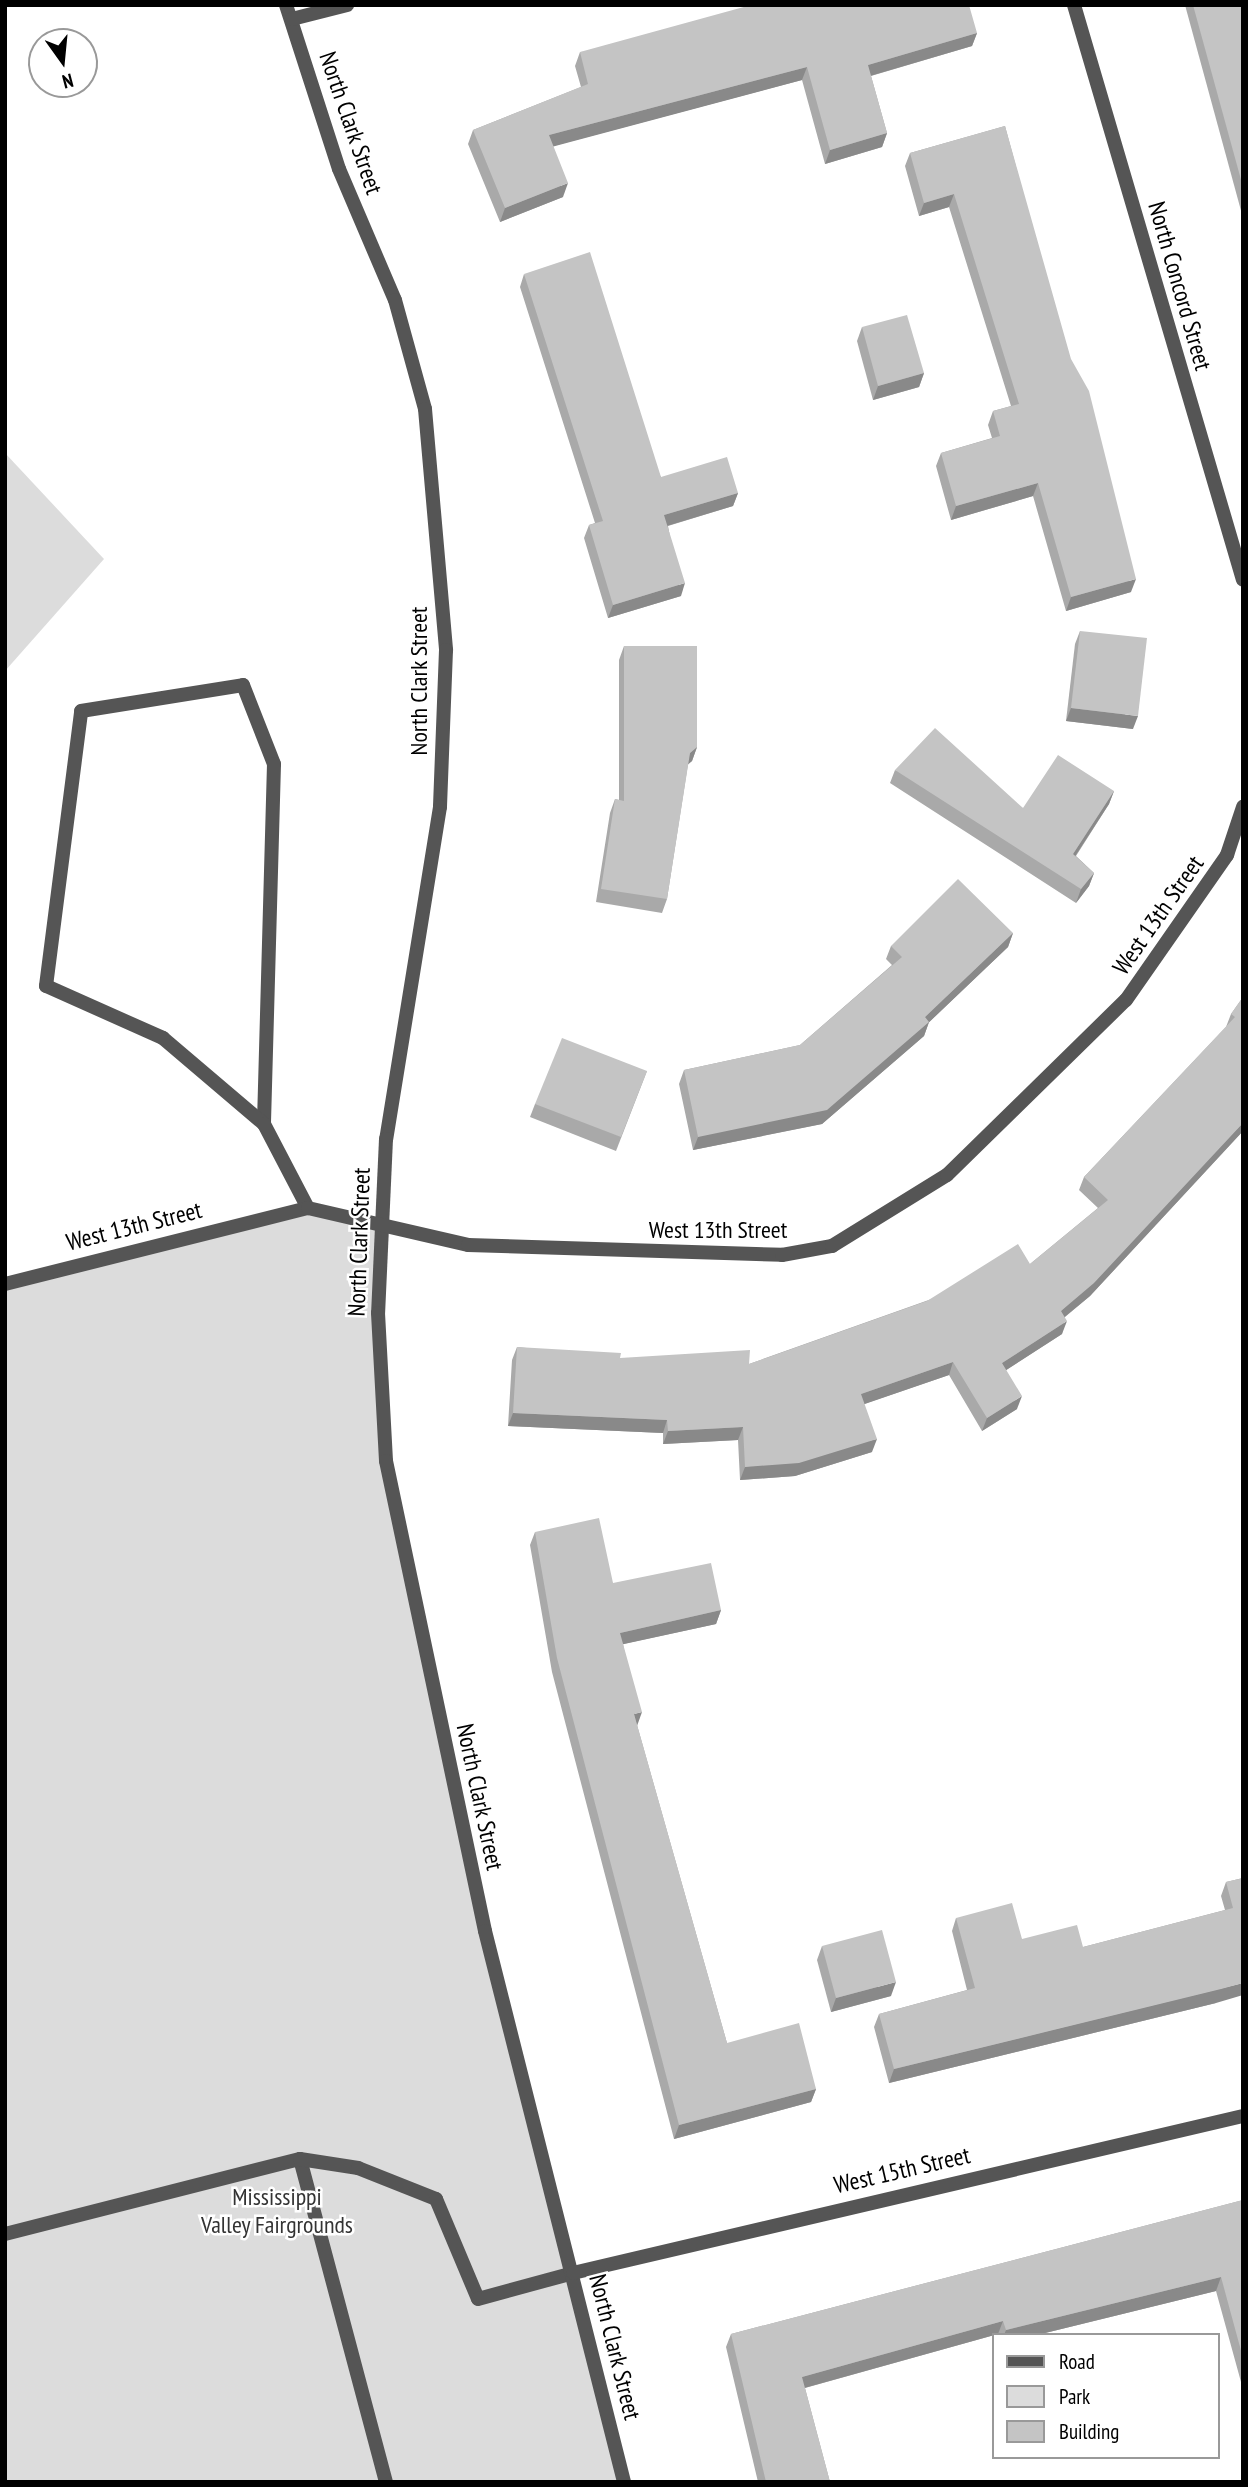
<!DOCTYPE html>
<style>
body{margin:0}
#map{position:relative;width:1248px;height:2487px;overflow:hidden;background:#fff;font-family:"PT Sans Narrow",sans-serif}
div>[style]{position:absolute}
.green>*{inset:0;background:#dcdcdc}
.lane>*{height:14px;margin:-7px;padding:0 7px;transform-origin:7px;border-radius:7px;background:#555}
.street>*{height:14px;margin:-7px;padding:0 7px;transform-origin:7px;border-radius:7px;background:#555}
.wall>*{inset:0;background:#a9a9a9}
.shaded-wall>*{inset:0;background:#898989}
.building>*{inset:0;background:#c4c4c4}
span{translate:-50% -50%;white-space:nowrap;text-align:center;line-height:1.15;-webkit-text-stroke:5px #fff;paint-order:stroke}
.street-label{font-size:24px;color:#000}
.park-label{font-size:24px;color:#333}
.frame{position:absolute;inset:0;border:7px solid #000;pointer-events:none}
.legend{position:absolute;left:992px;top:2333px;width:228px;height:126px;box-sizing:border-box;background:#fff;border:2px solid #999;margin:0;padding:9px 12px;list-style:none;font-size:21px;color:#000}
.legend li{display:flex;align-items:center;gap:14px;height:35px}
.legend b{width:35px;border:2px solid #999}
.north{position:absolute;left:28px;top:28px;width:70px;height:70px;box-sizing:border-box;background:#fff;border:2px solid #999;border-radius:50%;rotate:165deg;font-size:19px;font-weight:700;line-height:28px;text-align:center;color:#000}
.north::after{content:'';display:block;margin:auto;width:24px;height:32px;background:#000;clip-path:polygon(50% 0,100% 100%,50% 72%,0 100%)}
</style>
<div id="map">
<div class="green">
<i style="clip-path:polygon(5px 453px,104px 559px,5px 671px)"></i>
<i style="clip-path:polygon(308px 1208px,382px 1227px,386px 1461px,485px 1931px,624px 2482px,5px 2482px,5px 1288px)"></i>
</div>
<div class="lane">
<i style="left:243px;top:685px;width:85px;rotate:68.6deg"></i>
<i style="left:274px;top:764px;width:360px;rotate:91.6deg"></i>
<i style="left:264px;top:1124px;width:133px;rotate:-139.6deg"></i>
<i style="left:163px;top:1038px;width:128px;rotate:-156deg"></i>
<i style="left:46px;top:986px;width:277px;rotate:-82.7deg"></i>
<i style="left:81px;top:711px;width:164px;rotate:-9.1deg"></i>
<i style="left:264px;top:1124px;width:95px;rotate:62.4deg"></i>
<i style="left:300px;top:2159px;width:334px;rotate:75.1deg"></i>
<i style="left:5px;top:2234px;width:304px;rotate:-14.3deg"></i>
<i style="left:300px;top:2159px;width:59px;rotate:8.8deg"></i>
<i style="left:358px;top:2168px;width:84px;rotate:21.7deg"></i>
<i style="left:436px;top:2199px;width:108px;rotate:67.2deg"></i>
<i style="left:478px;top:2299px;width:98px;rotate:-15.3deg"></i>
</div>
<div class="street">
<i style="left:286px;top:5px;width:172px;rotate:72.1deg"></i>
<i style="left:339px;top:169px;width:142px;rotate:66.9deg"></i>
<i style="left:395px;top:300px;width:113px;rotate:74.6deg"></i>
<i style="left:425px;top:409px;width:242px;rotate:85deg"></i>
<i style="left:446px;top:650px;width:157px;rotate:92.2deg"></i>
<i style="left:440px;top:807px;width:336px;rotate:99.2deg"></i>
<i style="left:386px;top:1139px;width:174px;rotate:92.6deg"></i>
<i style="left:378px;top:1313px;width:148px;rotate:86.9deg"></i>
<i style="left:386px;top:1461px;width:480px;rotate:78.1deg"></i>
<i style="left:485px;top:1931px;width:568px;rotate:75.84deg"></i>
<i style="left:1074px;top:5px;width:599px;rotate:73.62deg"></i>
<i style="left:292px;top:19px;width:57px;rotate:-14.3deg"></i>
<i style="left:5px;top:1284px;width:312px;rotate:-14.1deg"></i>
<i style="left:308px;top:1208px;width:164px;rotate:13deg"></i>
<i style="left:468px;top:1245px;width:314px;rotate:1.8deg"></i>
<i style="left:782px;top:1255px;width:51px;rotate:-10.2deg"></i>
<i style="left:832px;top:1246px;width:135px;rotate:-31.7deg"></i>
<i style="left:947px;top:1175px;width:250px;rotate:-44.4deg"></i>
<i style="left:1126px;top:1000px;width:177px;rotate:-55.1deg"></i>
<i style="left:1227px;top:855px;width:51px;rotate:-71.6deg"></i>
<i style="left:573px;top:2273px;width:688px;rotate:-13.19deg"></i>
</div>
<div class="wall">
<i style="clip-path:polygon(1185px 5px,1243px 5px,1243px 218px)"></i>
<i style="clip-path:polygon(977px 33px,972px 46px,871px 76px,887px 133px,882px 147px,825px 164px,802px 80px,553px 146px,563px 197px,500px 222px,468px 144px,473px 130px,581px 87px,575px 66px,580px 52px)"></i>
<i style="clip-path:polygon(1005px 126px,1131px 592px,1066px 611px,1033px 496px,951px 520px,936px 466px,941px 453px,992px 438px,988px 425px,993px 411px,1011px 406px,949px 207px,919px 216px,905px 166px,910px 153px)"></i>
<i style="clip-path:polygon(524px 274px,661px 477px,738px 493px,733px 506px,668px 526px,681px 596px,608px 618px,584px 538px,589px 525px,595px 523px,520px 287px)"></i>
<i style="clip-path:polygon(862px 327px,924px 373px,919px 387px,873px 400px,857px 341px)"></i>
<i style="clip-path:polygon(1080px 631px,1133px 729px,1066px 721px,1075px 644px)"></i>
<i style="clip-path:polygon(624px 646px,697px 747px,692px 761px,688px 764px,667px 899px,662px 913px,596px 902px,610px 813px,615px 799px,619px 800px,619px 660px)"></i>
<i style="clip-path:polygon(895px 770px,1023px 808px,1114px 791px,1109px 804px,1076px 856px,1094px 873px,1089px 886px,1076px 903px,890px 783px)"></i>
<i style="clip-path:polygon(1013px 933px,1008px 947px,929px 1022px,924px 1036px,822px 1124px,693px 1150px,679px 1084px,684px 1070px,800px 1045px,892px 965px,886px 959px,891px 946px)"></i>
<i style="clip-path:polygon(1243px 997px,1243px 1131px,1090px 1296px,1065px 1317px,1062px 1334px,1006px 1370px,1017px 1409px,982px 1431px,949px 1375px,864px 1404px,872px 1452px,795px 1476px,740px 1480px,738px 1440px,663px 1444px,663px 1433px,508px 1426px,512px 1360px,517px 1347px,620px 1358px,749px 1364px,1030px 1264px,1098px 1208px,1079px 1190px,1084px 1177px,1226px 1027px,1231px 1014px)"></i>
<i style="clip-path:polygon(647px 1071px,616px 1151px,530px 1117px,535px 1104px)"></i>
<i style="clip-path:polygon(535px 1532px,613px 1583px,721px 1610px,716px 1624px,623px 1644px,637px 1725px,727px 2043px,816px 2089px,811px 2102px,674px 2139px,552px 1672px,530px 1545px)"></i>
<i style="clip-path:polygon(1243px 1878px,1216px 2003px,889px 2083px,874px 2027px,879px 2014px,967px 1990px,952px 1931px,956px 1918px,1022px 1939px,1083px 1947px,1225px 1910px,1221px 1896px,1226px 1882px)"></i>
<i style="clip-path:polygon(822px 1946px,891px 1996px,831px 2012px,817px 1960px)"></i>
<i style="clip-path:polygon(1243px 2200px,1243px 2381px,1241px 2382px,1216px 2291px,1037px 2335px,998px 2334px,805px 2388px,830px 2482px,758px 2482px,726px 2347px,731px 2334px)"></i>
</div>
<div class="shaded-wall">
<i style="clip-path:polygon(977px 33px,972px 46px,863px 78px,868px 65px)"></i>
<i style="clip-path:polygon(807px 67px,802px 80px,544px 149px,549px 135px)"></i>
<i style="clip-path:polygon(887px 133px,882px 147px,825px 164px,830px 150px)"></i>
<i style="clip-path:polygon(568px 183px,563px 197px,500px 222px,505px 208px)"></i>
<i style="clip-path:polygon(954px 194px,949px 207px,919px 216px,924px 203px)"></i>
<i style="clip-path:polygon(924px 373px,919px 387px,873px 400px,878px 386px)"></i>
<i style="clip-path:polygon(1038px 483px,1033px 496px,951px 520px,956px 506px)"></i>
<i style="clip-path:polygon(738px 493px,733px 506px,660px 528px,664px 515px)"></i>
<i style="clip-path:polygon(1136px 579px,1131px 592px,1066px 611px,1071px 597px)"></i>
<i style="clip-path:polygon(685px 583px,681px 596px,608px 618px,613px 605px)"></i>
<i style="clip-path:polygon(1071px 708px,1138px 716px,1133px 729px,1066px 721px)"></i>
<i style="clip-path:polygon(697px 747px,692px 761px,685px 767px,690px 753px)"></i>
<i style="clip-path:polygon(1114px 791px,1109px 804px,1068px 867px,1073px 854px)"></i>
<i style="clip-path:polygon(1094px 873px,1089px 886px,1076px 903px,1081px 889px)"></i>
<i style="clip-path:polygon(1013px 933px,1008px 947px,921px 1030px,929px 1022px,924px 1036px,822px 1124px,693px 1150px,698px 1137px,925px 1017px)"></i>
<i style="clip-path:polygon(1243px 1123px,1243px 1131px,1090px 1296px,1056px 1324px,1061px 1311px)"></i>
<i style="clip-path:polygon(1067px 1321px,1062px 1334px,997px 1376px,1002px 1363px)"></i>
<i style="clip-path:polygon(953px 1362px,949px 1375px,856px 1407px,861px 1394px)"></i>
<i style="clip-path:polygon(1022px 1396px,1017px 1409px,982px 1431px,987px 1418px)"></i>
<i style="clip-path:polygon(513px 1413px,667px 1420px,663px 1433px,508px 1426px)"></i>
<i style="clip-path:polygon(743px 1427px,738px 1440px,663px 1444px,668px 1431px)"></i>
<i style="clip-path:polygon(877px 1439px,872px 1452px,795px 1476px,740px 1480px,745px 1467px)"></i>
<i style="clip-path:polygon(721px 1610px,716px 1624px,615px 1646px,620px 1633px)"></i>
<i style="clip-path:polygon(642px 1712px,637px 1726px,634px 1714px)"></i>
<i style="clip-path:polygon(896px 1982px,891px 1996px,831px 2012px,836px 1998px)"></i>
<i style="clip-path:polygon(1243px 1983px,1243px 1995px,1216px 2003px,889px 2083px,894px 2069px)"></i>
<i style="clip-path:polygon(816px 2089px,811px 2102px,674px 2139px,679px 2125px)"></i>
<i style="clip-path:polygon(1221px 2277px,1216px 2291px,1037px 2335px,1004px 2335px,1006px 2330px)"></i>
<i style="clip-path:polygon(1003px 2321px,998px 2334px,797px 2390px,802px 2377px)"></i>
</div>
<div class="building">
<i style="clip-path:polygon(751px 5px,969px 5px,977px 33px,868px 65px,887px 133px,830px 150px,807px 67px,549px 135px,568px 183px,505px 208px,473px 130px,588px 84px,580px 52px)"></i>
<i style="clip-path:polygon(1193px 5px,1243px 5px,1243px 187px)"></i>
<i style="clip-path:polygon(1005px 126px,1071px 359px,1089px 391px,1136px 579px,1071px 597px,1038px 483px,956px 506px,941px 453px,1000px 436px,993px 411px,1019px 404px,954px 194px,924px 203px,910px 153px)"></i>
<i style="clip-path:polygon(590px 252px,661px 477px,727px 457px,738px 493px,664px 515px,685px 583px,613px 605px,589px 525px,603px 521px,524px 274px)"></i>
<i style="clip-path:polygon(907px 315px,924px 373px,878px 386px,862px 327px)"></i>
<i style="clip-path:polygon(1080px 631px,1147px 638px,1138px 716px,1071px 708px)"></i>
<i style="clip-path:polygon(624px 646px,697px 646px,697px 747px,690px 753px,667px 899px,601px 889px,615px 799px,624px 801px)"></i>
<i style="clip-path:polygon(935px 728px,1023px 808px,1058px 755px,1114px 791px,1073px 854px,1094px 873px,1081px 889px,895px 770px)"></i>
<i style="clip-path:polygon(958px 879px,1013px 933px,925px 1017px,929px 1022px,827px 1110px,698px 1137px,684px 1070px,800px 1045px,902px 957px,891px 946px)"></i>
<i style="clip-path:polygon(1243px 997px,1243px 1123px,1094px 1283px,1061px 1311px,1067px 1321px,1002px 1363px,1022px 1396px,987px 1418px,953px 1362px,861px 1394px,877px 1439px,799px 1463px,745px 1467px,743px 1427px,668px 1431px,667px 1420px,513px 1413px,517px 1347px,621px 1353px,620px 1358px,750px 1350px,749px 1364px,927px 1301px,1018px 1244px,1030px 1264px,1108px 1200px,1084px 1177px,1235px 1017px,1231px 1014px)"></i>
<i style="clip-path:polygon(562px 1038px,647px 1071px,621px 1137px,535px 1104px)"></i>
<i style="clip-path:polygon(599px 1518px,613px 1583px,711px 1563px,721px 1610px,620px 1633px,642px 1712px,634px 1714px,727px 2043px,799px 2023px,816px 2089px,679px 2125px,557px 1658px,535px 1532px)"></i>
<i style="clip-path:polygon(1243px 1878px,1243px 1983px,1221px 1989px,894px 2069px,879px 2014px,975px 1988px,956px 1918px,1012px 1903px,1022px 1939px,1077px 1925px,1083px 1947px,1233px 1908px,1226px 1882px)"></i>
<i style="clip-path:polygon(882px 1930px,896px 1982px,836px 1998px,822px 1946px)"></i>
<i style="clip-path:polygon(1243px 2200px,1243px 2358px,1221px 2277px,1006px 2330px,1003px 2321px,802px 2377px,830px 2482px,766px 2482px,731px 2334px)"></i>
</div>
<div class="street-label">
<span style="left:351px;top:123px;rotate:71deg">North Clark Street</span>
<span style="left:1180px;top:286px;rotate:74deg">North Concord Street</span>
<span style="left:419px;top:681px;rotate:-90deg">North Clark Street</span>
<span style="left:1158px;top:915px;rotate:-55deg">West 13th Street</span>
<span style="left:134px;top:1226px;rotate:-14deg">West 13th Street</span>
<span style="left:718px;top:1230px">West 13th Street</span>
<span style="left:359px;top:1242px;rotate:-88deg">North Clark Street</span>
<span style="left:480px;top:1797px;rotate:78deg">North Clark Street</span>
<span style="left:902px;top:2170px;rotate:-13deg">West 15th Street</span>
<span style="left:615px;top:2347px;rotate:76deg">North Clark Street</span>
</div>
<div class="park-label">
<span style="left:277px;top:2211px">Mississippi<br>Valley Fairgrounds</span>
</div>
<div class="frame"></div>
<ul class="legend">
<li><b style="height:9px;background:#555"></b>Road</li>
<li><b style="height:19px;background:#dcdcdc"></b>Park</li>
<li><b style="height:19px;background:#c4c4c4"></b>Building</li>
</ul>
<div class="north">N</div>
</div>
